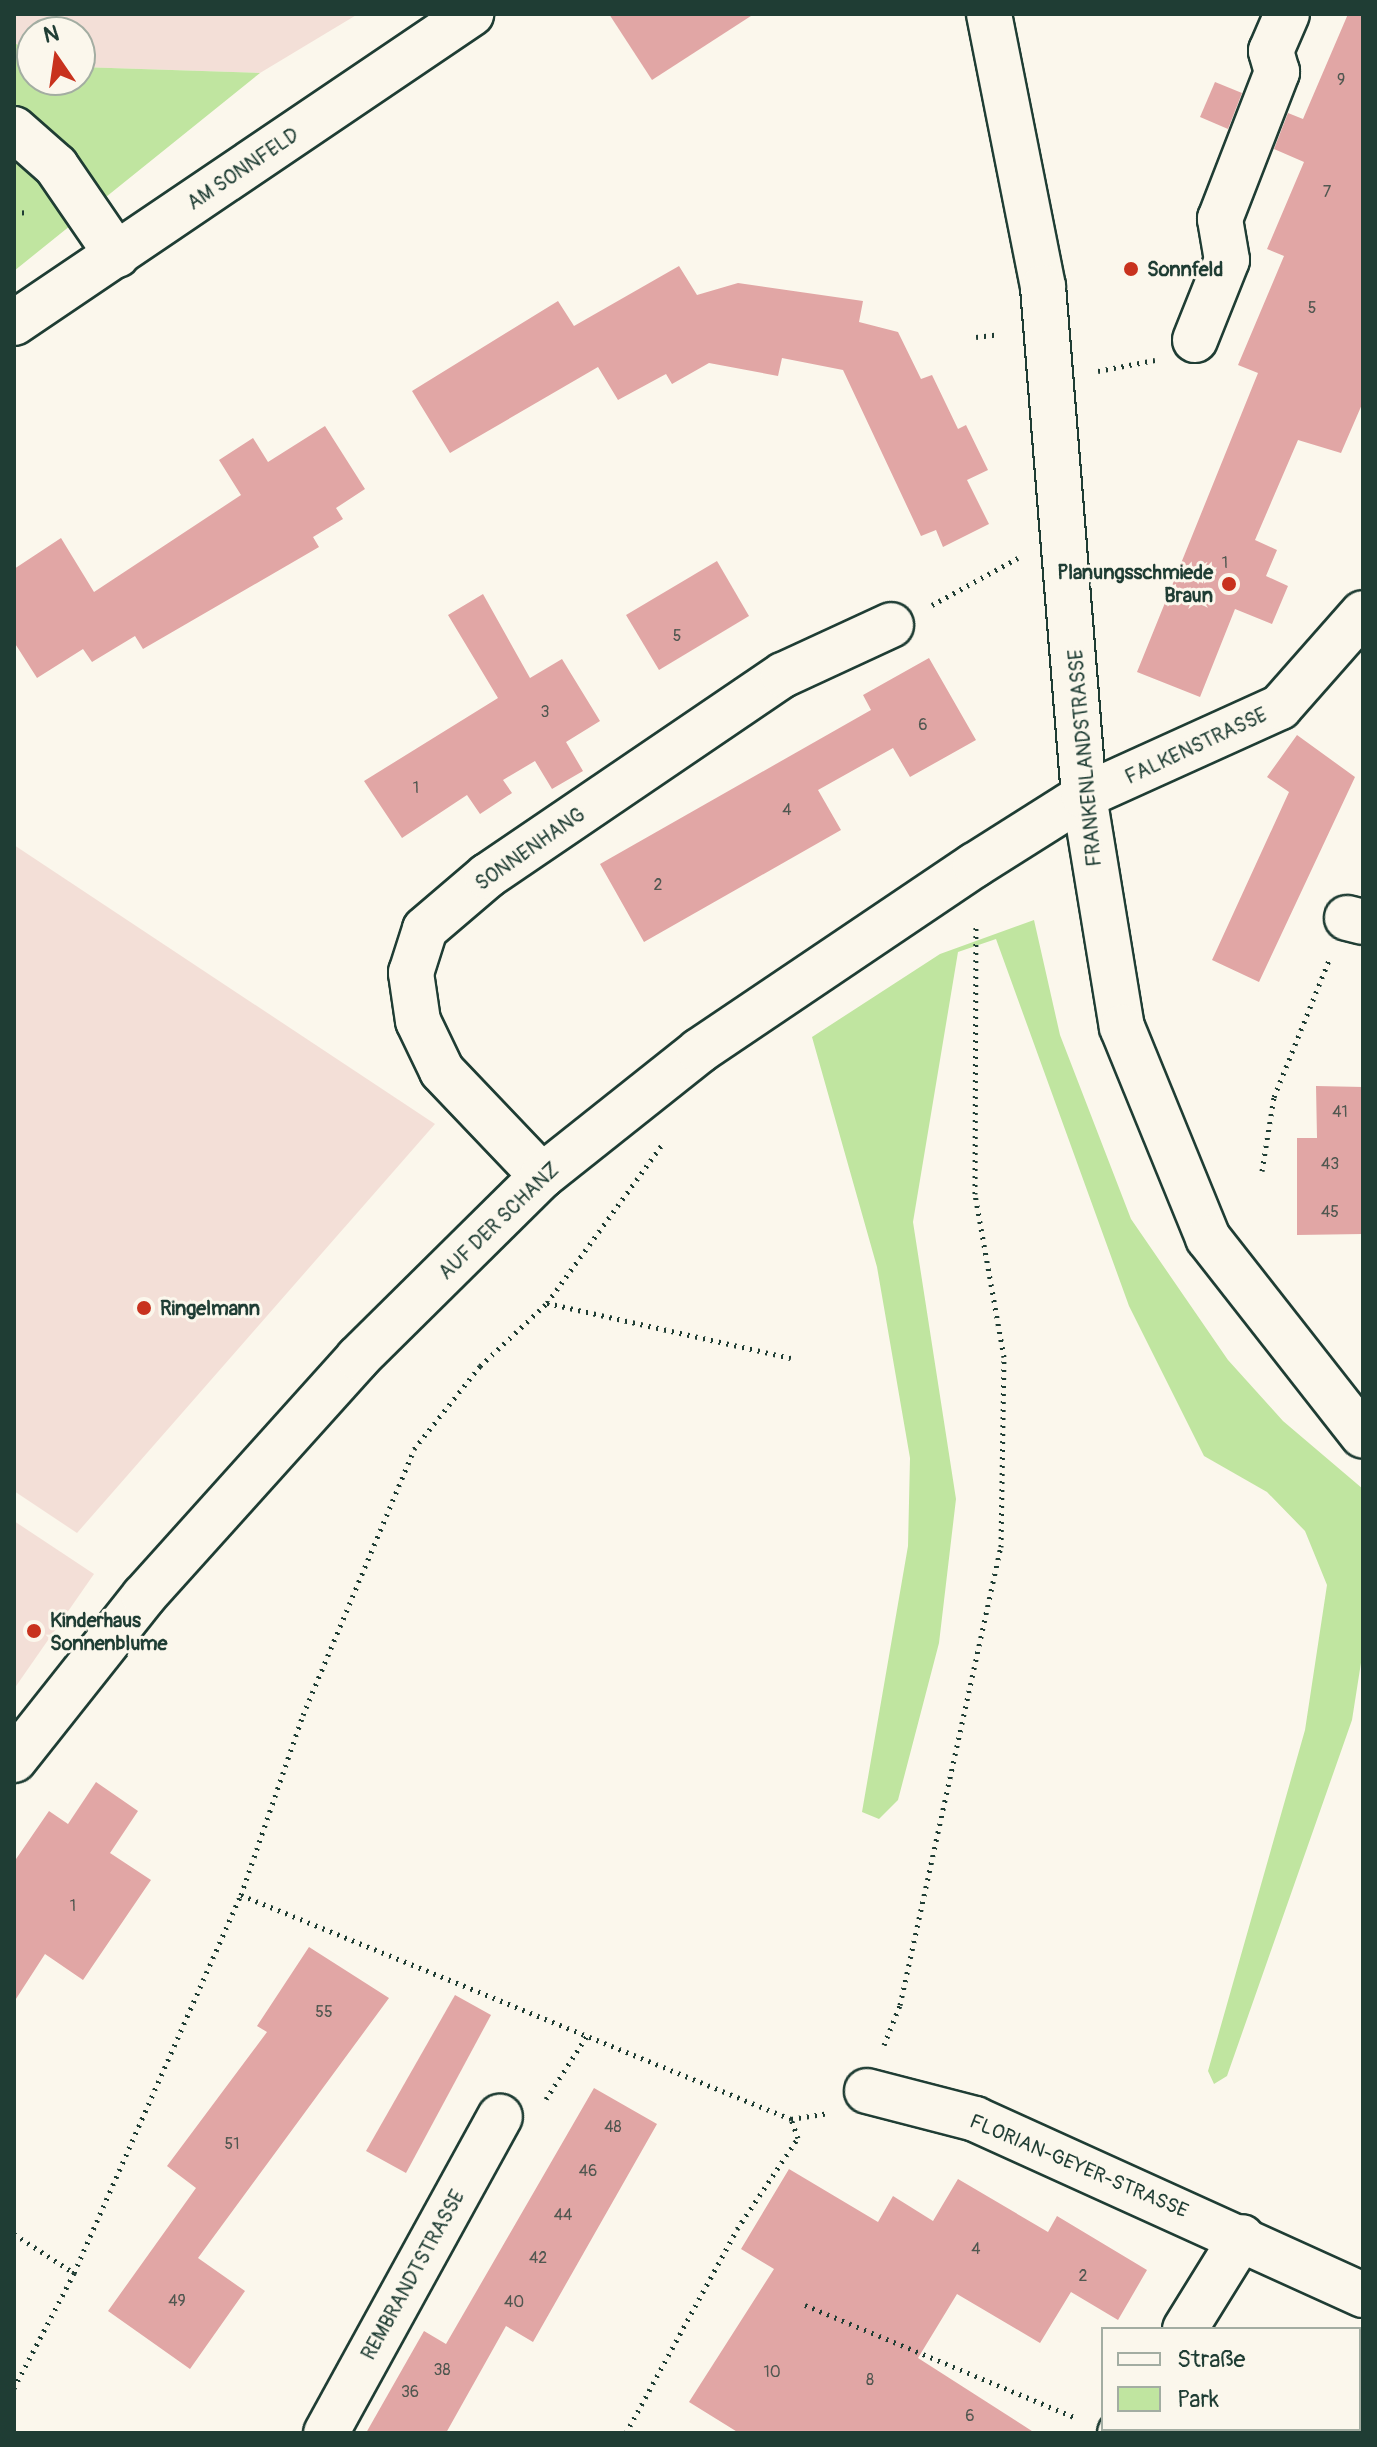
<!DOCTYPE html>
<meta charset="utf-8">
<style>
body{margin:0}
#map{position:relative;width:1377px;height:2447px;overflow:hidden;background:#fbf7ec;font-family:Pangolin,sans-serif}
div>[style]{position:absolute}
.built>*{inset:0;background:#f3dfd7}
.green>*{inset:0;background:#c0e5a0}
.building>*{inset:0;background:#e1a6a5}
.path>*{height:5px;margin-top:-2.5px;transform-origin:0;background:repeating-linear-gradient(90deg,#1f3d34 0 2px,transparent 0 8px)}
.roads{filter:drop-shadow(2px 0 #1f3d34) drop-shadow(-2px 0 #1f3d34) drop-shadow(0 2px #1f3d34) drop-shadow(0 -2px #1f3d34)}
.minor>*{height:44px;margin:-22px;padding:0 22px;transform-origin:22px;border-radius:22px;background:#fbf7ec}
.highway>*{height:44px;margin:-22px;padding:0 22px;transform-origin:22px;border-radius:22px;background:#fbf7ec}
.dots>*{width:22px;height:22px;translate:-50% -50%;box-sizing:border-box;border:4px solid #fbf7ec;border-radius:50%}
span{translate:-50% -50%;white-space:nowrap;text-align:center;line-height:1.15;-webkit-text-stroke:6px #fbf7ec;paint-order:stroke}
.number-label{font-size:16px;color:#505750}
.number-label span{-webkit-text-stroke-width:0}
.street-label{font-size:20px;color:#1f3d34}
.poi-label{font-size:20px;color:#1f3d34;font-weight:700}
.left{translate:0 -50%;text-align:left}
.right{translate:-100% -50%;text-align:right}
.frame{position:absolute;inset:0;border:16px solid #1f3d34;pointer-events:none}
.legend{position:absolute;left:1101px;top:2327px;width:260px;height:104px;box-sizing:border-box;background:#fbf7ec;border:2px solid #a3ada2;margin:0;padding:10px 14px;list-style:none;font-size:24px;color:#1f3d34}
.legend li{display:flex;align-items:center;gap:16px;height:40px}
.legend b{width:40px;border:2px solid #a3ada2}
.north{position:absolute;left:16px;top:16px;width:80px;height:80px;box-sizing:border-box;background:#fbf7ec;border:2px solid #a3ada2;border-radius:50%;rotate:347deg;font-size:22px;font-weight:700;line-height:32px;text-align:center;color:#1f3d34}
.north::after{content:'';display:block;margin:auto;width:28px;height:36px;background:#c8321e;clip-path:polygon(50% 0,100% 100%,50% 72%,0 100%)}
</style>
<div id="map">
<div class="built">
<i style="clip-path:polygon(14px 14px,358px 14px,260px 73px,80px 67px,80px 32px,32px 32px,32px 51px,14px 43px)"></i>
<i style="clip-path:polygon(14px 845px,435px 1124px,77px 1533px,14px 1491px)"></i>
<i style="clip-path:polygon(14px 1521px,94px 1574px,14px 1689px)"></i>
</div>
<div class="green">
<i style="clip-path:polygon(14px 43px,32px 51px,32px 80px,80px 80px,80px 67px,260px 73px,14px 271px)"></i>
<i style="clip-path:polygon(1034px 920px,1060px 1035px,1131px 1219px,1228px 1360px,1283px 1421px,1363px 1489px,1363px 1650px,1352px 1720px,1227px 2076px,1214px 2084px,1208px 2071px,1305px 1730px,1327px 1585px,1305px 1531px,1267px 1492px,1204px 1456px,1129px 1306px,996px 939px,958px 952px,913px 1222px,956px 1499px,939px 1643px,898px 1800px,879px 1819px,862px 1812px,908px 1546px,910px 1458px,877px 1267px,812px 1037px,940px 954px)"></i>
</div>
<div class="building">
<i style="clip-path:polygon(609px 14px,754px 14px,652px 80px)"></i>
<i style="clip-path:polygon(1348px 14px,1363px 14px,1363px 402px,1341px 453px,1298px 440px,1255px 540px,1277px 550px,1266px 576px,1288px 586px,1272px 624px,1235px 609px,1200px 697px,1137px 672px,1258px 373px,1238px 365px,1284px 256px,1267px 249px,1304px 162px,1274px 149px,1288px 113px,1303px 119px)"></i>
<i style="clip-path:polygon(1215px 82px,1242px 93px,1228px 129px,1200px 117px)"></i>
<i style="clip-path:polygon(679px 266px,697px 295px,738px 283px,863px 301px,859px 322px,898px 332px,921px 379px,932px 375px,958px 429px,966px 425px,988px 470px,967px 480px,989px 524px,943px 547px,936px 530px,921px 536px,843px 370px,782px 358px,778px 376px,709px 363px,672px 384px,666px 374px,618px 400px,598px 367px,450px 453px,412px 391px,558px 301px,574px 326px)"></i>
<i style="clip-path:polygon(325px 426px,365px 489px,336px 508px,343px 519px,313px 537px,319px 547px,143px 649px,135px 636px,92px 662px,83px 649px,37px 678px,14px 642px,14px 569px,61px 538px,94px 592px,241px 495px,219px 460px,253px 438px,268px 462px)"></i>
<i style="clip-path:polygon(717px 561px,749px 616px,659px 670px,626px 615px)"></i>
<i style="clip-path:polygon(483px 594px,530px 678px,562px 659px,600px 721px,566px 742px,583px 771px,552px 789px,535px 761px,503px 780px,512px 793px,480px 814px,467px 795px,402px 838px,364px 781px,498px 698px,448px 615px)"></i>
<i style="clip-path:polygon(929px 658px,976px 740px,910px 777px,893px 748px,818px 790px,841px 830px,644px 942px,600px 864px,871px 710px,863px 695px)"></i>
<i style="clip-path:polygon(1297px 735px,1355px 777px,1259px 982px,1212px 960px,1289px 792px,1267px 777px)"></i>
<i style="clip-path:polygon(1316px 1086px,1363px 1087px,1363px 1234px,1297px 1235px,1297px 1138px,1317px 1138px)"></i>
<i style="clip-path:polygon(96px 1782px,138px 1811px,110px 1853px,151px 1880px,83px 1980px,45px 1954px,14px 2002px,14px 1862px,49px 1811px,68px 1824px)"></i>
<i style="clip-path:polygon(309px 1947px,389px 1998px,198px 2258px,245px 2291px,190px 2369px,108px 2311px,196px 2188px,167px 2166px,267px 2032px,257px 2026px)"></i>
<i style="clip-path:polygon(455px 1995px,491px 2015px,406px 2173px,366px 2151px)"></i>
<i style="clip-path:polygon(594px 2088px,657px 2124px,533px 2342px,506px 2326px,446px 2433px,366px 2433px,424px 2331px,446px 2344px)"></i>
<i style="clip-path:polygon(789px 2169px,878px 2222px,893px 2196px,933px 2221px,958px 2179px,1048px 2232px,1057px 2216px,1147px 2270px,1118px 2320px,1071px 2292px,1040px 2343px,957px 2294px,918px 2358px,1035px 2433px,739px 2433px,689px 2402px,774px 2269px,741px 2249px)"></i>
</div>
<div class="path">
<i style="left:14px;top:213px;width:15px;rotate:-4deg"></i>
<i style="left:976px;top:337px;width:23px;rotate:-7deg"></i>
<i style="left:1098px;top:371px;width:58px;rotate:-10.9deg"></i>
<i style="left:932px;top:605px;width:98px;rotate:-28.7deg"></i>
<i style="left:1262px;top:1171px;width:75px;rotate:-80.8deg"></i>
<i style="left:1274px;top:1097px;width:148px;rotate:-68.1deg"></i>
<i style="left:547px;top:1303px;width:250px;rotate:12.7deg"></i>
<i style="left:241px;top:1895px;width:594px;rotate:22.16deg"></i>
<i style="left:884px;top:2045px;width:43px;rotate:-68.2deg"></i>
<i style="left:900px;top:2005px;width:469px;rotate:-77.6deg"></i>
<i style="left:1001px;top:1547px;width:190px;rotate:-89.1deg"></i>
<i style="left:1004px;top:1357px;width:166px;rotate:-100.1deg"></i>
<i style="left:975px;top:1194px;width:270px;rotate:-89.8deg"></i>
<i style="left:546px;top:2099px;width:77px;rotate:-57.1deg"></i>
<i style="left:14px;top:2234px;width:72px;rotate:33deg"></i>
<i style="left:805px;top:2305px;width:295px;rotate:22.6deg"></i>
<i style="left:14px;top:2388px;width:130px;rotate:-62.4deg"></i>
<i style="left:74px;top:2273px;width:413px;rotate:-66.2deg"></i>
<i style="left:241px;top:1895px;width:190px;rotate:-71deg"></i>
<i style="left:303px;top:1715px;width:288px;rotate:-67.3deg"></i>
<i style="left:414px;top:1449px;width:106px;rotate:-51.5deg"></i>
<i style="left:480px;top:1366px;width:92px;rotate:-43.2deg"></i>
<i style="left:547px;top:1303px;width:195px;rotate:-54deg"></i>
<i style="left:626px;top:2433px;width:232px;rotate:-61.4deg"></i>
<i style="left:737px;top:2229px;width:110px;rotate:-56.2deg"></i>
<i style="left:798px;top:2138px;width:20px;rotate:-110deg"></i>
<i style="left:791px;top:2119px;width:37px;rotate:-9deg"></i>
</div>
<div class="roads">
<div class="minor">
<i style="left:989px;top:14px;width:278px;rotate:78.8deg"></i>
<i style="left:1043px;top:287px;width:511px;rotate:85.39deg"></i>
<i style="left:1084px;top:796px;width:234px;rotate:80.7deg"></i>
<i style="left:1122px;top:1027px;width:228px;rotate:67.8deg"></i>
<i style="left:1208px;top:1238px;width:251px;rotate:51.9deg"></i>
<i style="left:14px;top:323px;width:552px;rotate:-34.06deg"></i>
<i style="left:1195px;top:340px;width:86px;rotate:-68.2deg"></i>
<i style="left:1227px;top:260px;width:42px;rotate:-99.7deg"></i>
<i style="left:1220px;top:219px;width:158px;rotate:-68.8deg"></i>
<i style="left:1277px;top:72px;width:22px;rotate:-106deg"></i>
<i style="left:1271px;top:51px;width:40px;rotate:-66.6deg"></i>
<i style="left:1347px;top:918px;width:16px;rotate:14deg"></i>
<i style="left:542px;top:1176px;width:145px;rotate:-133.6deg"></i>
<i style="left:442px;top:1071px;width:55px;rotate:-115.6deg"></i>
<i style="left:418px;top:1021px;width:49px;rotate:-98.3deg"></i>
<i style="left:411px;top:973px;width:46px;rotate:-72.3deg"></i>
<i style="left:425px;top:929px;width:82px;rotate:-40.5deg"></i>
<i style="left:487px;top:876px;width:358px;rotate:-34.2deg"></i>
<i style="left:783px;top:675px;width:119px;rotate:-24.8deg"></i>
<i style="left:14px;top:1760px;width:209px;rotate:-51.6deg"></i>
<i style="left:144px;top:1596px;width:320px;rotate:-48deg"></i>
<i style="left:358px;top:1358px;width:259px;rotate:-44.7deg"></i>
<i style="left:542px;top:1176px;width:201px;rotate:-38.5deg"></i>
<i style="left:699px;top:1051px;width:333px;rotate:-34deg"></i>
<i style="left:975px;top:865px;width:129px;rotate:-32.3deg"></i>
<i style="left:1084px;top:796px;width:215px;rotate:-24.4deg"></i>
<i style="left:1280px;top:707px;width:125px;rotate:-48.6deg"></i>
<i style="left:867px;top:2091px;width:112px;rotate:14.5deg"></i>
<i style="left:975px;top:2119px;width:426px;rotate:24.4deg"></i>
<i style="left:1185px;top:2329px;width:108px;rotate:-58.2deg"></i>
<i style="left:326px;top:2433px;width:361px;rotate:-61.2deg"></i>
<i style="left:1120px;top:2433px;width:5px;rotate:-53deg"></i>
</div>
<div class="highway">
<i style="left:14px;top:129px;width:56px;rotate:41.4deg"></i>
<i style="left:56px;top:166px;width:108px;rotate:55.6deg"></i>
</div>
</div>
<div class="dots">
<i style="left:1131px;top:269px;background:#c8321e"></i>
<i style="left:1229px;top:584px;background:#c8321e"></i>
<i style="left:144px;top:1308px;background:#c8321e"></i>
<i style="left:34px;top:1631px;background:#c8321e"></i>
</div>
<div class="number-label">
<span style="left:1341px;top:80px">9</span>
<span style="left:1327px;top:192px">7</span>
<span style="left:1312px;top:308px">5</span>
<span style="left:1225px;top:563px">1</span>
<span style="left:677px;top:636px">5</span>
<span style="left:545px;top:712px">3</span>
<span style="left:923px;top:725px">6</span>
<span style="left:416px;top:788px">1</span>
<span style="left:787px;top:810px">4</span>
<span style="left:658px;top:885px">2</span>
<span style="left:1340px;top:1112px">41</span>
<span style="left:1330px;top:1164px">43</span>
<span style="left:1330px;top:1212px">45</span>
<span style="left:73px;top:1906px">1</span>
<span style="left:324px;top:2012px">55</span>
<span style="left:613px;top:2127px">48</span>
<span style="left:232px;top:2144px">51</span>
<span style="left:588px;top:2171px">46</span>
<span style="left:563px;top:2215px">44</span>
<span style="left:976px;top:2249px">4</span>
<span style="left:538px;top:2258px">42</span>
<span style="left:1083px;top:2276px">2</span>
<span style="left:177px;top:2301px">49</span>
<span style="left:514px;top:2302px">40</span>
<span style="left:442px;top:2370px">38</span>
<span style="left:772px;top:2372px">10</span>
<span style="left:870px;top:2380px">8</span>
<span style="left:410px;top:2392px">36</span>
<span style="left:970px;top:2416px">6</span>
</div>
<div class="street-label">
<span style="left:243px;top:169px;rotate:-34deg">AM SONNFELD</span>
<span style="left:1196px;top:746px;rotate:-25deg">FALKENSTRASSE</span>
<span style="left:1085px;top:758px;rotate:-95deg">FRANKENLANDSTRASSE</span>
<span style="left:530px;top:849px;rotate:-35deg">SONNENHANG</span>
<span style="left:499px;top:1221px;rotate:-44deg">AUF DER SCHANZ</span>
<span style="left:1079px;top:2166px;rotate:23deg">FLORIAN-GEYER-STRASSE</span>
<span style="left:413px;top:2275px;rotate:-61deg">REMBRANDTSTRASSE</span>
</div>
<div class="poi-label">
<span class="left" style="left:1147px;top:269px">Sonnfeld</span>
<span class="right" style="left:1213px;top:584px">Planungsschmiede<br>Braun</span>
<span class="left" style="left:160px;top:1308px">Ringelmann</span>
<span class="left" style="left:50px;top:1632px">Kinderhaus<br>Sonnenblume</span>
</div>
<div class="frame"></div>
<ul class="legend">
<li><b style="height:10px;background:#fbf7ec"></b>Straße</li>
<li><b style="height:22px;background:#c0e5a0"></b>Park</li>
</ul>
<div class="north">N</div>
</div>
